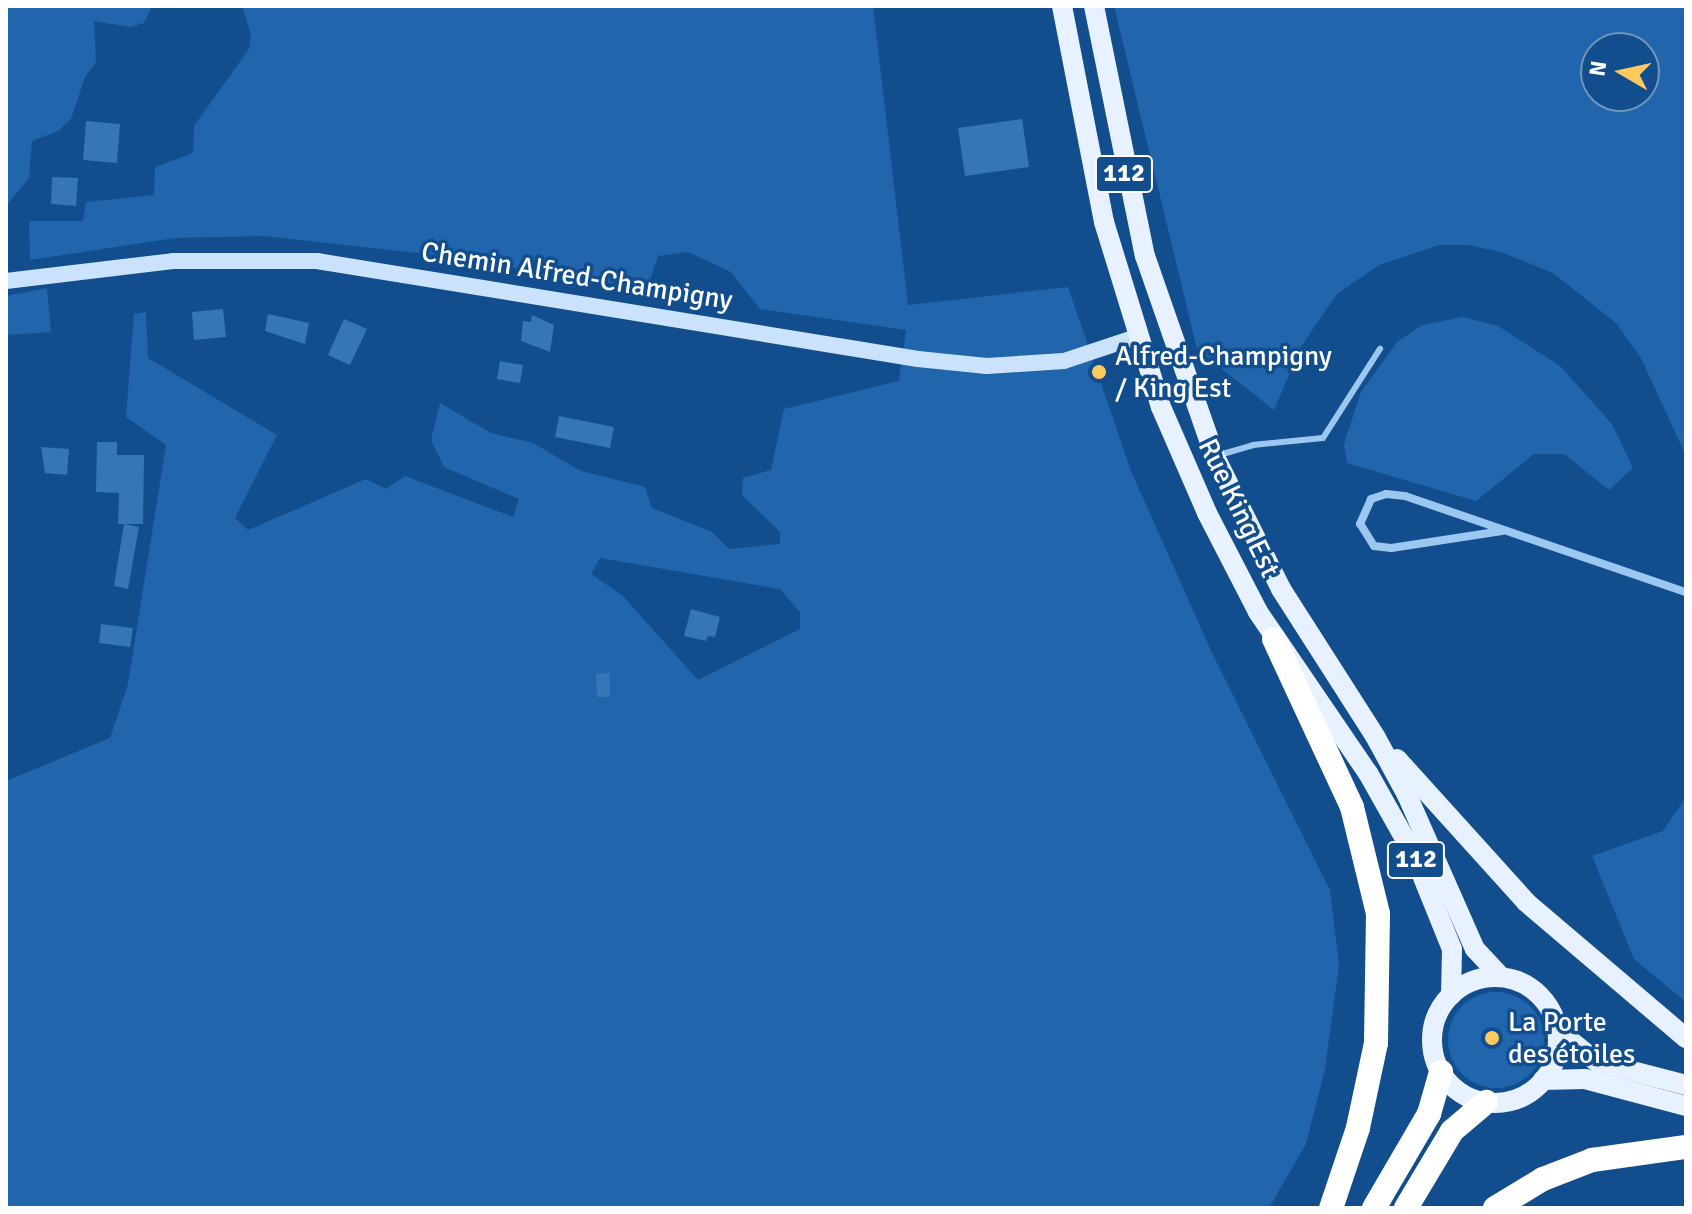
<!DOCTYPE html>
<meta charset="utf-8">
<style>
body{margin:0}
#map{position:relative;width:1692px;height:1214px;overflow:hidden;background:#124e8e;font-family:Signika,sans-serif}
div>[style]{position:absolute}
.green>*{inset:0;background:#2166ac}
.round{border-radius:50%}
.building>*{inset:0;background:#3675b6}
.lane>*{height:6px;margin:-3px;padding:0 3px;transform-origin:3px;border-radius:3px;background:#9cc7f1}
.street>*{height:8px;margin:-4px;padding:0 4px;transform-origin:4px;border-radius:4px;background:#9cc7f1}
.secondary>*{height:16px;margin:-8px;padding:0 8px;transform-origin:8px;border-radius:8px;background:#cbe2fc}
.primary>*{height:20px;margin:-10px;padding:0 10px;transform-origin:10px;border-radius:10px;background:#e7f1ff}
.primary>.ring{margin:-10px;padding:0;box-sizing:content-box;background:none;border:20px solid #e7f1ff;border-radius:50%}
.highway>*{height:24px;margin:-12px;padding:0 12px;transform-origin:12px;border-radius:12px;background:#fff}
.dots>*{width:22px;height:22px;translate:-50% -50%;box-sizing:border-box;border:4px solid #124e8e;border-radius:50%}
span{translate:-50% -50%;white-space:nowrap;text-align:center;line-height:1.15;-webkit-text-stroke:7px #124e8e;paint-order:stroke}
.shield-label span{padding:2px 6px;background:#124e8e;border:2px solid;border-radius:6px;-webkit-text-stroke-width:0}
.shield-label{font-size:26px;color:#fff;font-weight:700}
.street-label{font-size:28px;color:#fff}
.poi-label{font-size:28px;color:#fff}
.left{translate:0 -50%;text-align:left}
.frame{position:absolute;inset:0;border:8px solid #fff;pointer-events:none}
.north{position:absolute;left:1580px;top:32px;width:80px;height:80px;box-sizing:border-box;background:#124e8e;border:2px solid #7195bb;border-radius:50%;rotate:279deg;font-size:22px;font-weight:700;line-height:32px;text-align:center;color:#fff}
.north::after{content:'';display:block;margin:auto;width:28px;height:36px;background:#ffc95d;clip-path:polygon(50% 0,100% 100%,50% 72%,0 100%)}
</style>
<div id="map">
<div class="green">
<i style="clip-path:polygon(6px 6px,152px 6px,144px 23px,130px 27px,94px 21px,96px 62px,85px 77px,71px 119px,58px 131px,32px 141px,29px 178px,6px 206px)"></i>
<i style="clip-path:polygon(evenodd,242px 6px,873px 6px,908px 305px,1068px 287px,1131px 471px,1212px 653px,1330px 890px,1339px 965px,1325px 1069px,1306px 1144px,1269px 1208px,6px 1208px,6px 781px,110px 738px,128px 684px,166px 445px,126px 417px,134px 314px,146px 312px,148px 358px,277px 435px,235px 518px,248px 530px,366px 479px,386px 489px,405px 476px,513px 517px,519px 499px,444px 467px,431px 440px,440px 403px,491px 433px,533px 443px,581px 471px,645px 487px,652px 508px,712px 532px,729px 549px,780px 544px,780px 532px,742px 495px,743px 478px,771px 470px,784px 409px,899px 381px,906px 330px,760px 309px,731px 272px,688px 252px,658px 256px,647px 289px,426px 254px,264px 236px,175px 238px,30px 260px,29px 221px,83px 221px,86px 202px,154px 195px,155px 167px,193px 153px,194px 126px,249px 49px,251px 34px,242px 6px,600px 558px,780px 589px,800px 612px,800px 629px,698px 680px,623px 596px,591px 574px,600px 558px)"></i>
<i style="clip-path:polygon(evenodd,1114px 6px,1686px 6px,1686px 456px,1641px 358px,1616px 323px,1553px 273px,1501px 252px,1468px 245px,1439px 245px,1379px 265px,1337px 294px,1300px 348px,1274px 410px,1197px 349px,1114px 6px,1644px 48px,1644px 96px,1596px 96px,1596px 48px,1644px 48px)"></i>
<i style="clip-path:polygon(47px 288px,51px 332px,6px 335px,6px 296px)"></i>
<i style="clip-path:polygon(1463px 317px,1498px 326px,1560px 366px,1612px 424px,1633px 468px,1609px 490px,1564px 454px,1534px 454px,1476px 501px,1347px 463px,1344px 444px,1361px 392px,1397px 342px,1422px 325px)"></i>
<i style="clip-path:polygon(1686px 797px,1686px 1002px,1634px 959px,1592px 856px,1663px 831px)"></i>
<i class="round" style="left:1448px;top:992px;width:96px;height:96px"></i>
</div>
<div class="building">
<i style="clip-path:polygon(1022px 119px,1029px 167px,965px 176px,958px 128px)"></i>
<i style="clip-path:polygon(86px 121px,120px 124px,117px 163px,83px 160px)"></i>
<i style="clip-path:polygon(52px 177px,78px 178px,76px 206px,51px 204px)"></i>
<i style="clip-path:polygon(223px 309px,226px 337px,194px 340px,192px 312px)"></i>
<i style="clip-path:polygon(268px 314px,309px 323px,305px 344px,265px 331px)"></i>
<i style="clip-path:polygon(532px 315px,554px 325px,550px 352px,521px 341px,523px 321px,531px 322px)"></i>
<i style="clip-path:polygon(344px 319px,367px 329px,350px 365px,328px 355px)"></i>
<i style="clip-path:polygon(500px 361px,523px 365px,520px 383px,497px 379px)"></i>
<i style="clip-path:polygon(559px 416px,614px 427px,610px 448px,555px 437px)"></i>
<i style="clip-path:polygon(97px 442px,117px 442px,117px 455px,144px 455px,143px 524px,118px 524px,119px 493px,96px 492px)"></i>
<i style="clip-path:polygon(41px 447px,69px 449px,67px 475px,45px 473px)"></i>
<i style="clip-path:polygon(124px 524px,139px 527px,128px 589px,114px 586px)"></i>
<i style="clip-path:polygon(691px 609px,720px 617px,715px 637px,708px 636px,706px 641px,684px 636px)"></i>
<i style="clip-path:polygon(101px 624px,133px 628px,130px 647px,99px 643px)"></i>
<i style="clip-path:polygon(610px 673px,610px 697px,597px 697px,596px 674px)"></i>
</div>
<div class="lane">
<i style="left:1219px;top:455px;width:35px;rotate:-16deg"></i>
<i style="left:1253px;top:445px;width:70px;rotate:-5.7deg"></i>
<i style="left:1323px;top:438px;width:106px;rotate:-57.4deg"></i>
</div>
<div class="street">
<i style="left:1502px;top:531px;width:112px;rotate:171.3deg"></i>
<i style="left:1391px;top:548px;width:17px;rotate:-173deg"></i>
<i style="left:1374px;top:546px;width:26px;rotate:-122deg"></i>
<i style="left:1360px;top:524px;width:27px;rotate:-66deg"></i>
<i style="left:1371px;top:499px;width:16px;rotate:-18deg"></i>
<i style="left:1386px;top:494px;width:19px;rotate:6deg"></i>
<i style="left:1405px;top:496px;width:297px;rotate:18.9deg"></i>
</div>
<div class="secondary">
<i style="left:6px;top:281px;width:168px;rotate:-6.8deg"></i>
<i style="left:173px;top:261px;width:144px"></i>
<i style="left:317px;top:261px;width:609px;rotate:9.26deg"></i>
<i style="left:918px;top:359px;width:69px;rotate:5.8deg"></i>
<i style="left:987px;top:366px;width:77px;rotate:-3.7deg"></i>
<i style="left:1064px;top:361px;width:76px;rotate:-18.4deg"></i>
</div>
<div class="primary">
<i style="left:1062px;top:6px;width:220px;rotate:79deg"></i>
<i style="left:1104px;top:222px;width:194px;rotate:72.9deg"></i>
<i style="left:1161px;top:407px;width:116px;rotate:66.5deg"></i>
<i style="left:1207px;top:513px;width:111px;rotate:62.7deg"></i>
<i style="left:1258px;top:612px;width:195px;rotate:55.7deg"></i>
<i style="left:1368px;top:773px;width:94px;rotate:60.7deg"></i>
<i style="left:1414px;top:855px;width:101px;rotate:68deg"></i>
<i style="left:1452px;top:949px;width:46px;rotate:91.2deg"></i>
<i style="left:1094px;top:6px;width:255px;rotate:78.5deg"></i>
<i style="left:1145px;top:256px;width:213px;rotate:70.8deg"></i>
<i style="left:1215px;top:457px;width:148px;rotate:63.4deg"></i>
<i style="left:1281px;top:589px;width:174px;rotate:57.4deg"></i>
<i style="left:1375px;top:736px;width:67px;rotate:61.5deg"></i>
<i style="left:1407px;top:795px;width:168px;rotate:66.2deg"></i>
<i style="left:1475px;top:949px;width:38px;rotate:47deg"></i>
<i style="left:1397px;top:759px;width:193px;rotate:47.9deg"></i>
<i style="left:1526px;top:902px;width:210px;rotate:40.4deg"></i>
<i class="ring" style="left:1432px;top:977px;width:106px;height:106px"></i>
<i style="left:1557px;top:1030px;width:51px;rotate:38.7deg"></i>
<i style="left:1597px;top:1062px;width:92px;rotate:14.5deg"></i>
<i style="left:1543px;top:1080px;width:42px;rotate:-1.4deg"></i>
<i style="left:1585px;top:1079px;width:105px;rotate:15deg"></i>
</div>
<div class="highway">
<i style="left:1274px;top:639px;width:185px;rotate:65.1deg"></i>
<i style="left:1352px;top:807px;width:110px;rotate:76.3deg"></i>
<i style="left:1378px;top:914px;width:129px;rotate:90.9deg"></i>
<i style="left:1376px;top:1043px;width:87px;rotate:102deg"></i>
<i style="left:1358px;top:1128px;width:84px;rotate:108.6deg"></i>
<i style="left:1374px;top:1208px;width:109px;rotate:-59.7deg"></i>
<i style="left:1429px;top:1114px;width:44px;rotate:-74.1deg"></i>
<i style="left:1406px;top:1208px;width:90px;rotate:-59.1deg"></i>
<i style="left:1452px;top:1131px;width:45px;rotate:-40.5deg"></i>
<i style="left:1495px;top:1208px;width:56px;rotate:-31.1deg"></i>
<i style="left:1543px;top:1179px;width:53px;rotate:-21.2deg"></i>
<i style="left:1592px;top:1160px;width:95px;rotate:-7.9deg"></i>
</div>
<div class="dots">
<i style="left:1099px;top:372px;background:#ffc95d"></i>
<i style="left:1492px;top:1038px;background:#ffc95d"></i>
</div>
<div class="shield-label">
<span style="left:1124px;top:174px">112</span>
<span style="left:1416px;top:860px">112</span>
</div>
<div class="street-label">
<span style="left:577px;top:276px;rotate:9deg">Chemin Alfred-Champigny</span>
<span style="left:1239px;top:508px;rotate:64deg">Rue King Est</span>
</div>
<div class="poi-label">
<span class="left" style="left:1115px;top:372px">Alfred-Champigny<br>/ King Est</span>
<span class="left" style="left:1508px;top:1038px">La Porte<br>des étoiles</span>
</div>
<div class="frame"></div>
<div class="north">N</div>
</div>
